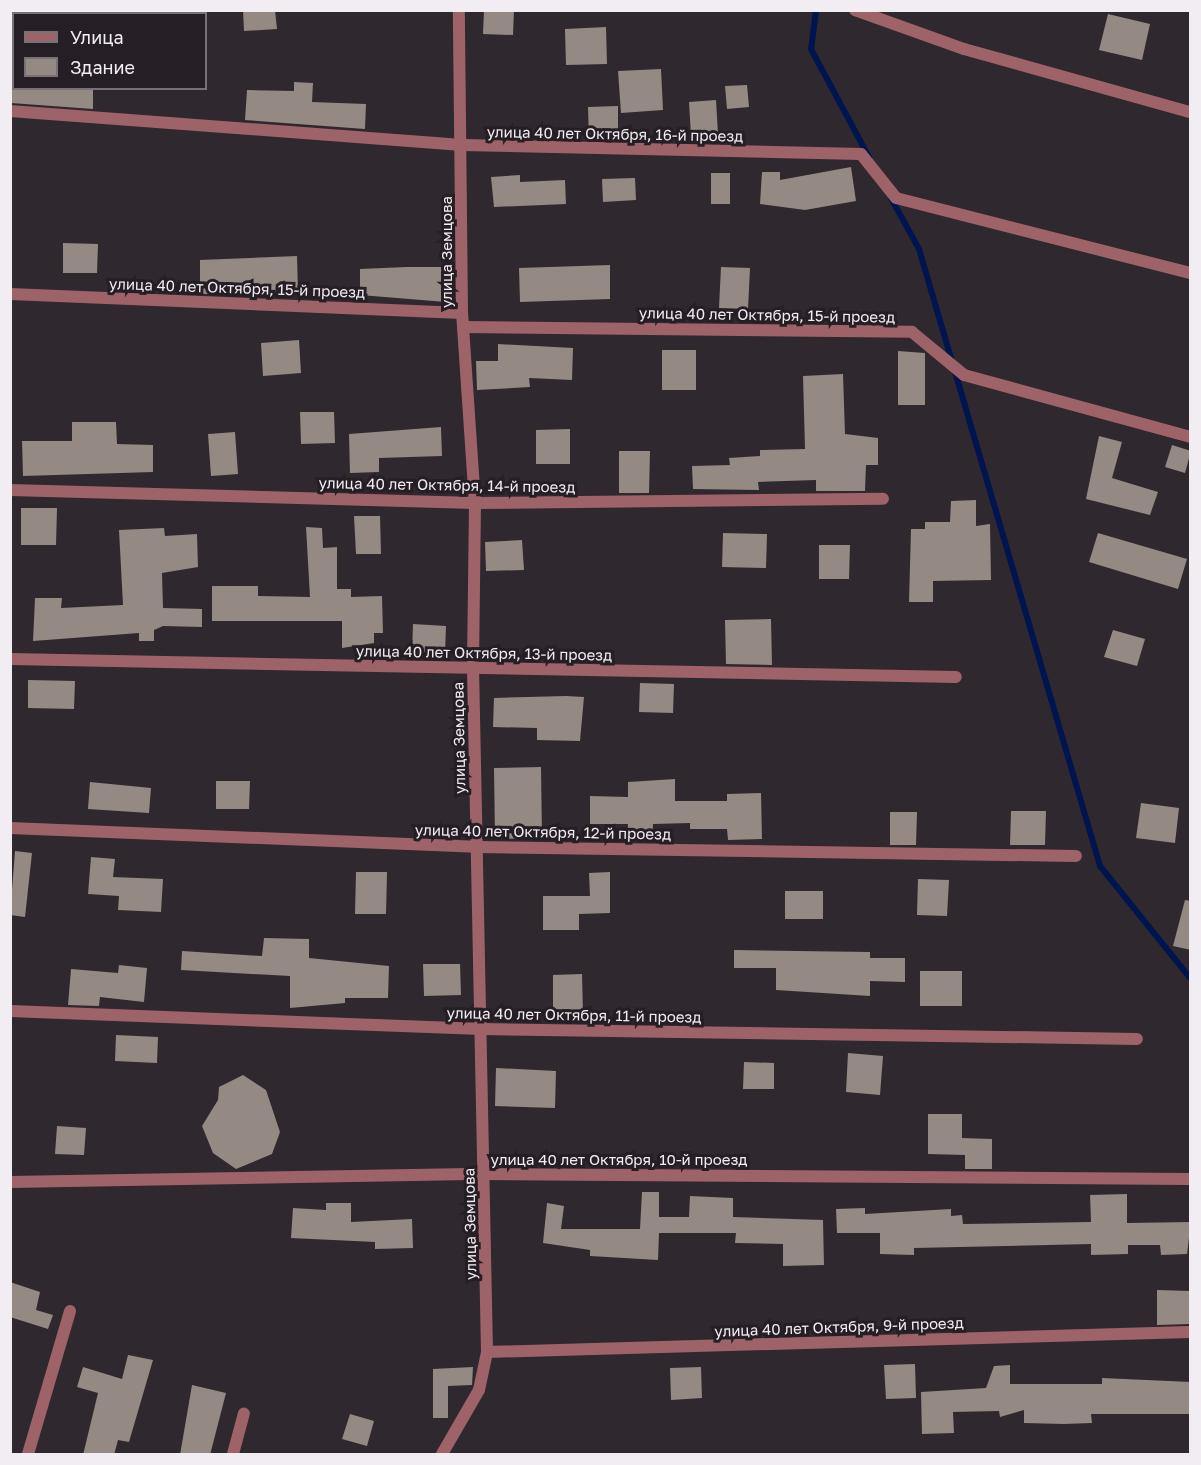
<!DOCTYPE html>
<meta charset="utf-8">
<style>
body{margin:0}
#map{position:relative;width:1201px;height:1465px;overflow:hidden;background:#30282f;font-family:"Golos Text",sans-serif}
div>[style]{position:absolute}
.stream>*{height:6px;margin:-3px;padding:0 3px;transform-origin:3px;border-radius:3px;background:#00144f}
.building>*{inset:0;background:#958983}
.minor>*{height:12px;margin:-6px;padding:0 6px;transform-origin:6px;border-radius:6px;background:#9e6369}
span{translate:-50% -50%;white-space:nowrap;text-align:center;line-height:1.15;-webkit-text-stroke:6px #261e25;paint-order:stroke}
.street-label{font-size:15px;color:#f2edf2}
.frame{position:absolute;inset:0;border:12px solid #f2edf2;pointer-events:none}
.legend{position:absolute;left:12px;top:12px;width:195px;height:78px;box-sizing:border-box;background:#261e25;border:2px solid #787177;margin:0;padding:8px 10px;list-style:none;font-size:18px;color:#f2edf2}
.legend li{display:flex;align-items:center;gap:12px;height:30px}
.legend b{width:30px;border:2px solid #787177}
</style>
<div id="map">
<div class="stream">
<i style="left:816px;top:10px;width:39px;rotate:97deg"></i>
<i style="left:811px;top:49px;width:123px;rotate:61.8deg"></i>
<i style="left:891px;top:198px;width:58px;rotate:61.2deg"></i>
<i style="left:919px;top:249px;width:643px;rotate:73.65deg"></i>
<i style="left:1100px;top:866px;width:144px;rotate:51.2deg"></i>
</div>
<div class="building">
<i style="clip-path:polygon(243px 10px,275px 10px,277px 29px,244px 31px)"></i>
<i style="clip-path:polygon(484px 10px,514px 10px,513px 35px,483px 34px)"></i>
<i style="clip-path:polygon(1108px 14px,1150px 24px,1142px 60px,1099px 50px)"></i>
<i style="clip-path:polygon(606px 27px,607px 64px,566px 65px,565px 29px)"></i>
<i style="clip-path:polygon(661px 69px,663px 110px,621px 113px,618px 71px)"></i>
<i style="clip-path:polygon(294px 82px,313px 83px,312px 102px,366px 104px,365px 129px,245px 120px,247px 90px,294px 91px)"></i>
<i style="clip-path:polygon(747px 85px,749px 107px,727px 109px,725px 86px)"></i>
<i style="clip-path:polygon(11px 88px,93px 88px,93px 109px,11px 103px)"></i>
<i style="clip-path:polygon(716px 100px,718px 134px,691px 136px,689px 102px)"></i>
<i style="clip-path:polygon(618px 106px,618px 140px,589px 140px,588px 107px)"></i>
<i style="clip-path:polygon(851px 167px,856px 201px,805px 210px,760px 204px,762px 172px,780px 172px,780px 180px)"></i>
<i style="clip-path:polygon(711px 173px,730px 173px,730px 204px,711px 204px)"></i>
<i style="clip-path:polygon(520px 175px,520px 182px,565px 180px,566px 204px,494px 207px,491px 177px)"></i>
<i style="clip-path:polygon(635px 178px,636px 200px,603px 202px,602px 179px)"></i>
<i style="clip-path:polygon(63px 243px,98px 244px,97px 273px,63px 273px)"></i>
<i style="clip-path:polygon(297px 256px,298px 292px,200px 294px,200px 260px)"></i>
<i style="clip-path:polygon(610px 265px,610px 299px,520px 302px,519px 268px)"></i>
<i style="clip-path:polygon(406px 267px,446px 267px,446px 302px,360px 295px,360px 269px)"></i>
<i style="clip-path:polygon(721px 267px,750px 268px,748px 309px,719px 308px)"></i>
<i style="clip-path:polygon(299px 340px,301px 373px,263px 376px,261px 343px)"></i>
<i style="clip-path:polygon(498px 344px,573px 348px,572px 380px,529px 378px,530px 387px,477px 390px,476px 361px,498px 361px)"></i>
<i style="clip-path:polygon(662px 350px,696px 350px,696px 390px,662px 390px)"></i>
<i style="clip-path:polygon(898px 351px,925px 353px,925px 405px,898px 405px)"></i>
<i style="clip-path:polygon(843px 374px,845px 434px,878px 438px,878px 465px,866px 465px,865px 491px,816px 491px,816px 480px,758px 482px,759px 490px,693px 489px,692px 466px,730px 465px,729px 458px,760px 456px,760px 450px,805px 449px,803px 376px)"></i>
<i style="clip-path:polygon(300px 412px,334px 412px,335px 443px,301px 444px)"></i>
<i style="clip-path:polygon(72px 422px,116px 422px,117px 444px,153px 445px,153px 472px,23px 476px,22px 441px,72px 441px)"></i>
<i style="clip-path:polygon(441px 427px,442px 456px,379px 458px,379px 472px,350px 473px,349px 434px)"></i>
<i style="clip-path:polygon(570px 429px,570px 464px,536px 464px,536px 430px)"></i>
<i style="clip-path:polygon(235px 432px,238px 474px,211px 476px,208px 434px)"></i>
<i style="clip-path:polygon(1099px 436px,1122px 442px,1112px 478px,1158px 492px,1150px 515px,1086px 499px)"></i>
<i style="clip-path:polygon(1172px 445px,1191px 451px,1185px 473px,1165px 467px)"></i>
<i style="clip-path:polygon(619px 451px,650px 451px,649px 493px,619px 493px)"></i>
<i style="clip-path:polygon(976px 500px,976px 526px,990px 524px,991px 580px,933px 581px,933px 602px,909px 602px,911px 529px,925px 529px,925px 522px,950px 522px,951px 501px)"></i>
<i style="clip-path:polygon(21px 508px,57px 508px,56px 545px,21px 545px)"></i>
<i style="clip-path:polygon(354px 516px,380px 516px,381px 554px,356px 554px)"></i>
<i style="clip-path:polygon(306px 527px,322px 528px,323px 548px,337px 547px,337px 589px,351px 589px,351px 597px,382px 596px,383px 633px,374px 633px,374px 643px,342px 648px,342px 621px,212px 621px,212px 586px,258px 586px,258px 596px,310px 597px)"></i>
<i style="clip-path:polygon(164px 528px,165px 536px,197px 534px,198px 567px,162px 573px,163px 608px,202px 609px,202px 627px,163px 626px,154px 630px,154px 641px,139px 641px,139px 633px,33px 641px,35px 598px,62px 598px,61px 608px,123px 605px,119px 530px)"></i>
<i style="clip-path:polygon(723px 533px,767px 534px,766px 568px,722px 567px)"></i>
<i style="clip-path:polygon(1098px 533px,1187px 559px,1178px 589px,1089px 562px)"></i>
<i style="clip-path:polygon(522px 540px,524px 570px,486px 571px,485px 542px)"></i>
<i style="clip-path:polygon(819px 545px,850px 545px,849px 579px,819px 579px)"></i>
<i style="clip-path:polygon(771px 619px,772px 665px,726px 664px,725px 620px)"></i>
<i style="clip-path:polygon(413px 624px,446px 626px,445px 654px,412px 652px)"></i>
<i style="clip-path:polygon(1113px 630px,1145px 639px,1137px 666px,1104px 657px)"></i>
<i style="clip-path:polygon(28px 680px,75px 681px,74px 709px,28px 708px)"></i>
<i style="clip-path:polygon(640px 683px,674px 684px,673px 713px,639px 712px)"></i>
<i style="clip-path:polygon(566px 696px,584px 697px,580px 741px,537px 740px,537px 728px,493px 727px,494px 698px)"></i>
<i style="clip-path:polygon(541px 767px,542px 838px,495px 839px,494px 768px)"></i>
<i style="clip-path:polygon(675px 779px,675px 801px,727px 801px,727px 794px,761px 793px,762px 839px,728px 840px,727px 829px,690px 829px,690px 823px,653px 824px,652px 841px,627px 841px,628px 824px,590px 824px,590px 796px,628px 797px,628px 782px)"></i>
<i style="clip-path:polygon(216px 781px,250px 781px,249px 809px,216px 809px)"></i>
<i style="clip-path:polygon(90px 782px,151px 788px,149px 813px,88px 809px)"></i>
<i style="clip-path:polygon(1141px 803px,1179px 808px,1175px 843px,1136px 838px)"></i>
<i style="clip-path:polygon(1011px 811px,1046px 811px,1045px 845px,1010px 845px)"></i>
<i style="clip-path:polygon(890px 812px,917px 812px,916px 845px,890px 845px)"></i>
<i style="clip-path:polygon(15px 851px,32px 853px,25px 917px,10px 915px)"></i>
<i style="clip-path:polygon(91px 857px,115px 859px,113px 877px,163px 879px,161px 912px,118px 910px,119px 896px,88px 894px)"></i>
<i style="clip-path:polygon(356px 872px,387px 872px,386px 914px,355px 914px)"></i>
<i style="clip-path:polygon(610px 872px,610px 913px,579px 914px,579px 930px,543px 930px,543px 896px,590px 896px,589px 873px)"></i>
<i style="clip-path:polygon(918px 879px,949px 880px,947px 916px,917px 915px)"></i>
<i style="clip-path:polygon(785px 891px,823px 891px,823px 919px,785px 919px)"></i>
<i style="clip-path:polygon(1185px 900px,1191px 901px,1191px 950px,1173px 946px)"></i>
<i style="clip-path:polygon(264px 938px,309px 939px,309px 958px,389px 966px,388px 998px,345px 998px,345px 1003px,290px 1008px,290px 976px,181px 970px,182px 951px,262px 956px)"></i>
<i style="clip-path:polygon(734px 950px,870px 952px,870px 958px,905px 958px,905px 982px,870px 981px,870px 996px,776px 990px,776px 968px,734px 968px)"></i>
<i style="clip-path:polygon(423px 964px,460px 964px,461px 995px,424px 996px)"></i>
<i style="clip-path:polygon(119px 965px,147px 968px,144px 1002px,100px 997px,99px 1006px,68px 1005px,71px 969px,118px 973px)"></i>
<i style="clip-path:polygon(920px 971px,962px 971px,962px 1006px,920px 1006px)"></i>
<i style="clip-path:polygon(582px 974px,583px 1015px,553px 1015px,553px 975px)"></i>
<i style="clip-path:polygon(116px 1035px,158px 1037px,157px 1063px,115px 1061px)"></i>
<i style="clip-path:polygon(848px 1053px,883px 1056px,880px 1095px,846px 1092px)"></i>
<i style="clip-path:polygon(744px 1062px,774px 1063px,774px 1089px,743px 1089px)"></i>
<i style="clip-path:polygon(496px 1068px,556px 1071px,555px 1108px,495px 1106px)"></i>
<i style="clip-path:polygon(243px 1075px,266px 1090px,280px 1132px,272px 1154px,236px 1169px,213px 1153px,202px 1126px,218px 1100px,219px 1087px)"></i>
<i style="clip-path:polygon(928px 1114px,962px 1114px,962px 1138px,992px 1139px,992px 1169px,965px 1169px,965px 1155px,928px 1154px)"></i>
<i style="clip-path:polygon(57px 1126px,86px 1128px,84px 1155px,55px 1154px)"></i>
<i style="clip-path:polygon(642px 1192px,659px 1192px,659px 1217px,689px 1217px,690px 1196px,733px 1198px,733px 1217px,823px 1220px,824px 1265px,783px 1266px,783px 1244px,735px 1243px,736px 1233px,659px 1233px,658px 1260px,590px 1256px,590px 1250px,543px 1243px,547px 1203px,564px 1206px,561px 1229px,640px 1229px)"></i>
<i style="clip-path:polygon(1127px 1194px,1127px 1223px,1191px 1222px,1187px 1254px,1161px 1255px,1160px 1245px,1128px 1245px,1128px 1254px,1091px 1255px,1091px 1244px,914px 1248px,914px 1255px,880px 1254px,880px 1233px,837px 1233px,836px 1209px,865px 1208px,865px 1214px,951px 1209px,951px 1216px,962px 1215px,963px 1224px,1091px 1222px,1090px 1195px)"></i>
<i style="clip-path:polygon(326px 1203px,351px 1203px,351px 1222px,412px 1219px,413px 1248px,375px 1249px,375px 1242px,291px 1238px,293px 1208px,326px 1210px)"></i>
<i style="clip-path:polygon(10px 1282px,40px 1292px,36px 1310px,53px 1315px,48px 1329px,10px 1317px)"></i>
<i style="clip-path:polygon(1157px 1290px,1190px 1291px,1189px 1324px,1157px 1325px)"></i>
<i style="clip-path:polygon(128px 1355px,153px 1360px,129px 1442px,118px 1440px,114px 1455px,83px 1455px,98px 1393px,77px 1387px,83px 1367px,122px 1379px)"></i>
<i style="clip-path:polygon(915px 1364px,916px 1398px,886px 1399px,884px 1365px)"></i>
<i style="clip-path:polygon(1010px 1365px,1010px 1384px,1102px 1384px,1102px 1378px,1191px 1382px,1191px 1414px,1091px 1414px,1092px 1423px,1064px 1424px,1024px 1423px,1024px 1410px,1000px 1417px,999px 1411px,953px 1412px,954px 1433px,922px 1434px,921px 1392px,986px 1388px,994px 1366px)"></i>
<i style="clip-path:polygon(473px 1367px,472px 1385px,448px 1386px,448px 1418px,433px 1418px,433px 1369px)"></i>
<i style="clip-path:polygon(701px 1367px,702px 1398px,671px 1400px,670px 1368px)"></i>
<i style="clip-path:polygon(192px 1385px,226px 1393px,210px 1455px,180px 1455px)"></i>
<i style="clip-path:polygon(350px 1414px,374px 1421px,367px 1446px,342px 1439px)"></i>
</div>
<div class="minor">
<i style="left:855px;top:10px;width:116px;rotate:19.7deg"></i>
<i style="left:964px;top:49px;width:235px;rotate:15.6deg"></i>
<i style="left:10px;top:111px;width:453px;rotate:4.3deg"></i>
<i style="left:462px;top:145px;width:399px;rotate:1.3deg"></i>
<i style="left:861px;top:154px;width:56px;rotate:51.5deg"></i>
<i style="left:896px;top:198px;width:303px;rotate:14.3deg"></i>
<i style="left:10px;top:294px;width:452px;rotate:2.4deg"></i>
<i style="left:463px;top:327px;width:449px;rotate:0.6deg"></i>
<i style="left:912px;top:332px;width:67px;rotate:39.6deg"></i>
<i style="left:964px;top:375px;width:234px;rotate:15.3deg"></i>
<i style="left:10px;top:490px;width:465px;rotate:1.6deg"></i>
<i style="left:475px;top:503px;width:408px;rotate:-0.6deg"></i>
<i style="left:10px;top:659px;width:946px;rotate:1.09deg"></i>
<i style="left:10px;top:828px;width:466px;rotate:2.3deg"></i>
<i style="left:476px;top:847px;width:600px;rotate:0.86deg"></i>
<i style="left:10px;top:1011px;width:472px;rotate:2.2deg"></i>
<i style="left:482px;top:1029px;width:655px;rotate:0.87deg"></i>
<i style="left:10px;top:1182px;width:474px;rotate:-1deg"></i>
<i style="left:484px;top:1174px;width:706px;rotate:0.41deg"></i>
<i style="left:487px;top:1352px;width:703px;rotate:-1.63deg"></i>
<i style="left:28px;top:1454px;width:149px;rotate:-73.6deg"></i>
<i style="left:233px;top:1454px;width:42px;rotate:-75deg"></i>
<i style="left:442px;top:1454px;width:74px;rotate:-60deg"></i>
<i style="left:479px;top:1390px;width:39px;rotate:-78deg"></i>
<i style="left:487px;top:1352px;width:685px;rotate:-91.17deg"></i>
<i style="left:473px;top:667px;width:164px;rotate:-89.3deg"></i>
<i style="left:475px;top:503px;width:190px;rotate:-93.9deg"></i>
<i style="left:462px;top:313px;width:303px;rotate:-90.6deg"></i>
</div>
<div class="street-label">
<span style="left:615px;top:134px;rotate:1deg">улица 40 лет Октября, 16-й проезд</span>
<span style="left:447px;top:252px;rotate:-90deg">улица Земцова</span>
<span style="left:237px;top:288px;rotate:2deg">улица 40 лет Октября, 15-й проезд</span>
<span style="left:767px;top:315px;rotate:1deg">улица 40 лет Октября, 15-й проезд</span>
<span style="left:447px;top:485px;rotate:1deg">улица 40 лет Октября, 14-й проезд</span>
<span style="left:484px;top:653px;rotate:1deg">улица 40 лет Октября, 13-й проезд</span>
<span style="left:459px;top:738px;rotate:-91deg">улица Земцова</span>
<span style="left:543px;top:832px;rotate:1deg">улица 40 лет Октября, 12-й проезд</span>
<span style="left:574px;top:1015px;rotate:1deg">улица 40 лет Октября, 11-й проезд</span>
<span style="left:619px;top:1160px">улица 40 лет Октября, 10-й проезд</span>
<span style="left:470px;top:1224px;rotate:-91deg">улица Земцова</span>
<span style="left:839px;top:1327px;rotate:-2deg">улица 40 лет Октября, 9-й проезд</span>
</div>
<div class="frame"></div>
<ul class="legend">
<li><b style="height:8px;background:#9e6369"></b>Улица</li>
<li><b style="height:16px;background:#958983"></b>Здание</li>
</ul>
</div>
